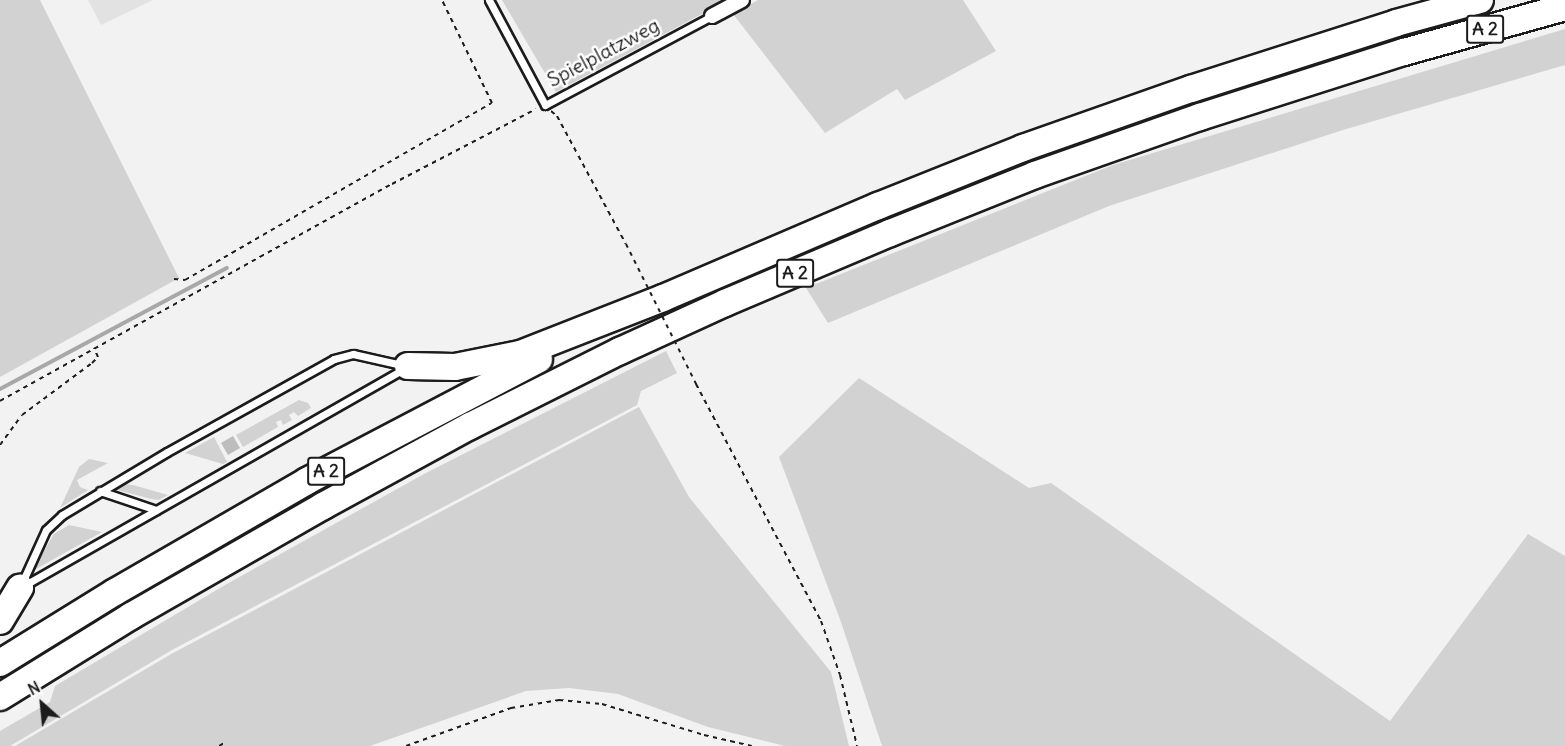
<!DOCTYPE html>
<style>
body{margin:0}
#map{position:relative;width:1565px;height:746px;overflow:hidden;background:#f2f2f2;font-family:Delius,sans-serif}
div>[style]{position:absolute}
.built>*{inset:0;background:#e2e2e2}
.green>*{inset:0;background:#d2d2d2}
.stream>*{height:4px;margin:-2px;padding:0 2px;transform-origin:2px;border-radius:2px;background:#a8a8a8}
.building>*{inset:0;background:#bdbdbd}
.path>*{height:2px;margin-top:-1px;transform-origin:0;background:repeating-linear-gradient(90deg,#1c1c1c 0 4.5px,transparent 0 9px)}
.roads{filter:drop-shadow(2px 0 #1c1c1c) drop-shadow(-2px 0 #1c1c1c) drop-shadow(0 2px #1c1c1c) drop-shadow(0 -2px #1c1c1c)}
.lane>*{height:7px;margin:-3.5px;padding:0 3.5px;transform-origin:3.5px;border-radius:3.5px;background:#fff}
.street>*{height:14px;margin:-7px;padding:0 7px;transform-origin:7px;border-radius:7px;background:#fff}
.highway>*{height:26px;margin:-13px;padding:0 13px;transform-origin:13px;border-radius:13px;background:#fff}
.path-bridge>*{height:2px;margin-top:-1px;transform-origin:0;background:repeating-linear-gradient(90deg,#1c1c1c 0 4.5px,transparent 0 9px)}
span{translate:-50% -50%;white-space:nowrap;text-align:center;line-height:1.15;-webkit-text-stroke:5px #fff;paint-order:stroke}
.shield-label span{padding:2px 4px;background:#fff;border:2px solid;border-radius:4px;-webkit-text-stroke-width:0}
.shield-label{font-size:18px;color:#1c1c1c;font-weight:700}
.street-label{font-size:20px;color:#1c1c1c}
.north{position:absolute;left:12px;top:674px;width:60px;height:60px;-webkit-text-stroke:4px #fff;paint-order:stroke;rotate:333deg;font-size:16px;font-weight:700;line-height:24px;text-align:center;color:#1c1c1c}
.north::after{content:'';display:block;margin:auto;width:21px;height:27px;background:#1c1c1c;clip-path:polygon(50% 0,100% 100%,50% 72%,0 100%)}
</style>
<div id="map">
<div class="built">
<i style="clip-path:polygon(88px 0,153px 0,101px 25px)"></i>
</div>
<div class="green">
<i style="clip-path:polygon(0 0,40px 0,179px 278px,0 377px)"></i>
<i style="clip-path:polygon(502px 0,728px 0,556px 92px)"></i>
<i style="clip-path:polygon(758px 0,963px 0,996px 51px,905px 100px,897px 89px,825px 133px,733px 14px)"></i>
<i style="clip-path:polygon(1565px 29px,1565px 65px,1343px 130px,1109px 206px,828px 323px,806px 288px,1113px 165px)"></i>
<i style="clip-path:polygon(666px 351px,677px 373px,641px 391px,637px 405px,172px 650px,10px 746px,0 746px,0 731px,50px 702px,55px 686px,225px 585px,424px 474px)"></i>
<i style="clip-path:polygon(859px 378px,1029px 488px,1051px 483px,1390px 721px,1528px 534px,1565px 556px,1565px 746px,882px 746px,841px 622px,779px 457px)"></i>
<i style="clip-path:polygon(299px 400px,308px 403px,311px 408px,298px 416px,294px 412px,289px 415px,292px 420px,283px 425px,281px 420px,276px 422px,278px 427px,243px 447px,236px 435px)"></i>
<i style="clip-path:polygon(639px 407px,689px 497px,831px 672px,849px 746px,785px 746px,708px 727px,618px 694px,569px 688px,526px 691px,370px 746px,15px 746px,173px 653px)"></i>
<i style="clip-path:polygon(214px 437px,227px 462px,223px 464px,185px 453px)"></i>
<i style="clip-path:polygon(89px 459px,108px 463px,77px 480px,80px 487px,88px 490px,60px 508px,79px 467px)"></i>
<i style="clip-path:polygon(123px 484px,133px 485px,168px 495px,159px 500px,151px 499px,114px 489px)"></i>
<i style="clip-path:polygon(69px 525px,102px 532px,36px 569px,34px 568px,54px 534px)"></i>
</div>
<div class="stream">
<i style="left:0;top:389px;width:257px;rotate:-28.1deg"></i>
</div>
<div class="building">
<i style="clip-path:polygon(233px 436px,240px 448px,228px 455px,221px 443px)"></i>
</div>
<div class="path">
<i style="left:551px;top:111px;width:8px;rotate:40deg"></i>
<i style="left:557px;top:116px;width:145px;rotate:61.7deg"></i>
<i style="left:174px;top:279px;width:11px;rotate:5deg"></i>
<i style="left:185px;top:280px;width:354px;rotate:-30deg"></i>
<i style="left:492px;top:103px;width:114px;rotate:-115.9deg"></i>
<i style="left:696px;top:384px;width:268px;rotate:62.2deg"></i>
<i style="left:821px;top:621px;width:57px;rotate:70.6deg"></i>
<i style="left:840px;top:675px;width:73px;rotate:76.5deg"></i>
<i style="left:0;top:401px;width:448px;rotate:-29deg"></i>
<i style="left:392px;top:184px;width:162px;rotate:-27.5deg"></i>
<i style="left:0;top:445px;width:37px;rotate:-54deg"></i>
<i style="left:22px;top:415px;width:87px;rotate:-36.6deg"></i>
<i style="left:92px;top:363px;width:8px;rotate:-45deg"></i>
<i style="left:98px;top:357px;width:10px;rotate:-114deg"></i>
<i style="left:219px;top:746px;width:6px;rotate:-31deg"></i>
<i style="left:406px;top:746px;width:112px;rotate:-19.9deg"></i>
<i style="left:511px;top:708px;width:49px;rotate:-9.5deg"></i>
<i style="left:559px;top:700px;width:43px;rotate:5.3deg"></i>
<i style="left:602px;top:704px;width:107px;rotate:16.9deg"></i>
<i style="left:704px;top:735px;width:49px;rotate:12.9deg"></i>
</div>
<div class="roads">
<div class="lane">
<i style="left:489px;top:0;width:119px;rotate:61.9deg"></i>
<i style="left:545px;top:105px;width:189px;rotate:-28.1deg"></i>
<i style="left:100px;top:491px;width:59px;rotate:18.7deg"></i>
<i style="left:21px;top:585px;width:60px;rotate:-65.6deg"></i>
<i style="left:46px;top:530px;width:22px;rotate:-43deg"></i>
<i style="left:62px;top:515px;width:122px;rotate:-31deg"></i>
<i style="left:167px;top:452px;width:191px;rotate:-29.1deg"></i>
<i style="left:334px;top:359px;width:20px;rotate:-15deg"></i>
<i style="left:353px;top:354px;width:50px;rotate:12.7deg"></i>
<i style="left:25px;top:585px;width:435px;rotate:-29.7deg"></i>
</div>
<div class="street">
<i style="left:712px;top:16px;width:34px;rotate:-28deg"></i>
</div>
<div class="highway">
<i style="left:408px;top:366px;width:47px;rotate:1.2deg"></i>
<i style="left:455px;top:367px;width:66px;rotate:-11.3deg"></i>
<i style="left:520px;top:354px;width:154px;rotate:-21.4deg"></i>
<i style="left:663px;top:298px;width:234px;rotate:-23.2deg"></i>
<i style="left:878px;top:206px;width:156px;rotate:-21.8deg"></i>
<i style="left:1023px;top:148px;width:178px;rotate:-19.4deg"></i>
<i style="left:1191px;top:89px;width:215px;rotate:-17.8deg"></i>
<i style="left:1396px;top:23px;width:87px;rotate:-15.3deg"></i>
<i style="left:0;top:621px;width:39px;rotate:-59deg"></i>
<i style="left:0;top:663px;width:135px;rotate:-31.7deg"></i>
<i style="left:115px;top:592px;width:222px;rotate:-30deg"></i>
<i style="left:307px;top:481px;width:262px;rotate:-27.7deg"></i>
<i style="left:0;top:697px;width:154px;rotate:-31.7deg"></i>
<i style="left:131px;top:616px;width:221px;rotate:-29.8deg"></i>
<i style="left:323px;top:506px;width:167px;rotate:-28.6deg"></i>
<i style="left:470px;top:426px;width:168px;rotate:-26.6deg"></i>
<i style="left:620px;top:351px;width:115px;rotate:-24.6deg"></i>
<i style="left:725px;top:303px;width:179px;rotate:-23deg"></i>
<i style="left:890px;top:233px;width:156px;rotate:-21.8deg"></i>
<i style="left:1035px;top:175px;width:175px;rotate:-19.4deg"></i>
<i style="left:1200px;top:117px;width:214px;rotate:-17.7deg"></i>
<i style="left:1404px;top:52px;width:167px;rotate:-15.6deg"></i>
</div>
</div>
<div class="path-bridge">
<i style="left:626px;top:244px;width:157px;rotate:63.4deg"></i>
</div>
<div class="shield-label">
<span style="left:1485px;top:29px">A 2</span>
<span style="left:795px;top:273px">A 2</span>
<span style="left:326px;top:471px">A 2</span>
</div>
<div class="street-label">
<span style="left:603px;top:52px;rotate:-28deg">Spielplatzweg</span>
</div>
<div class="north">N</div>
</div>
